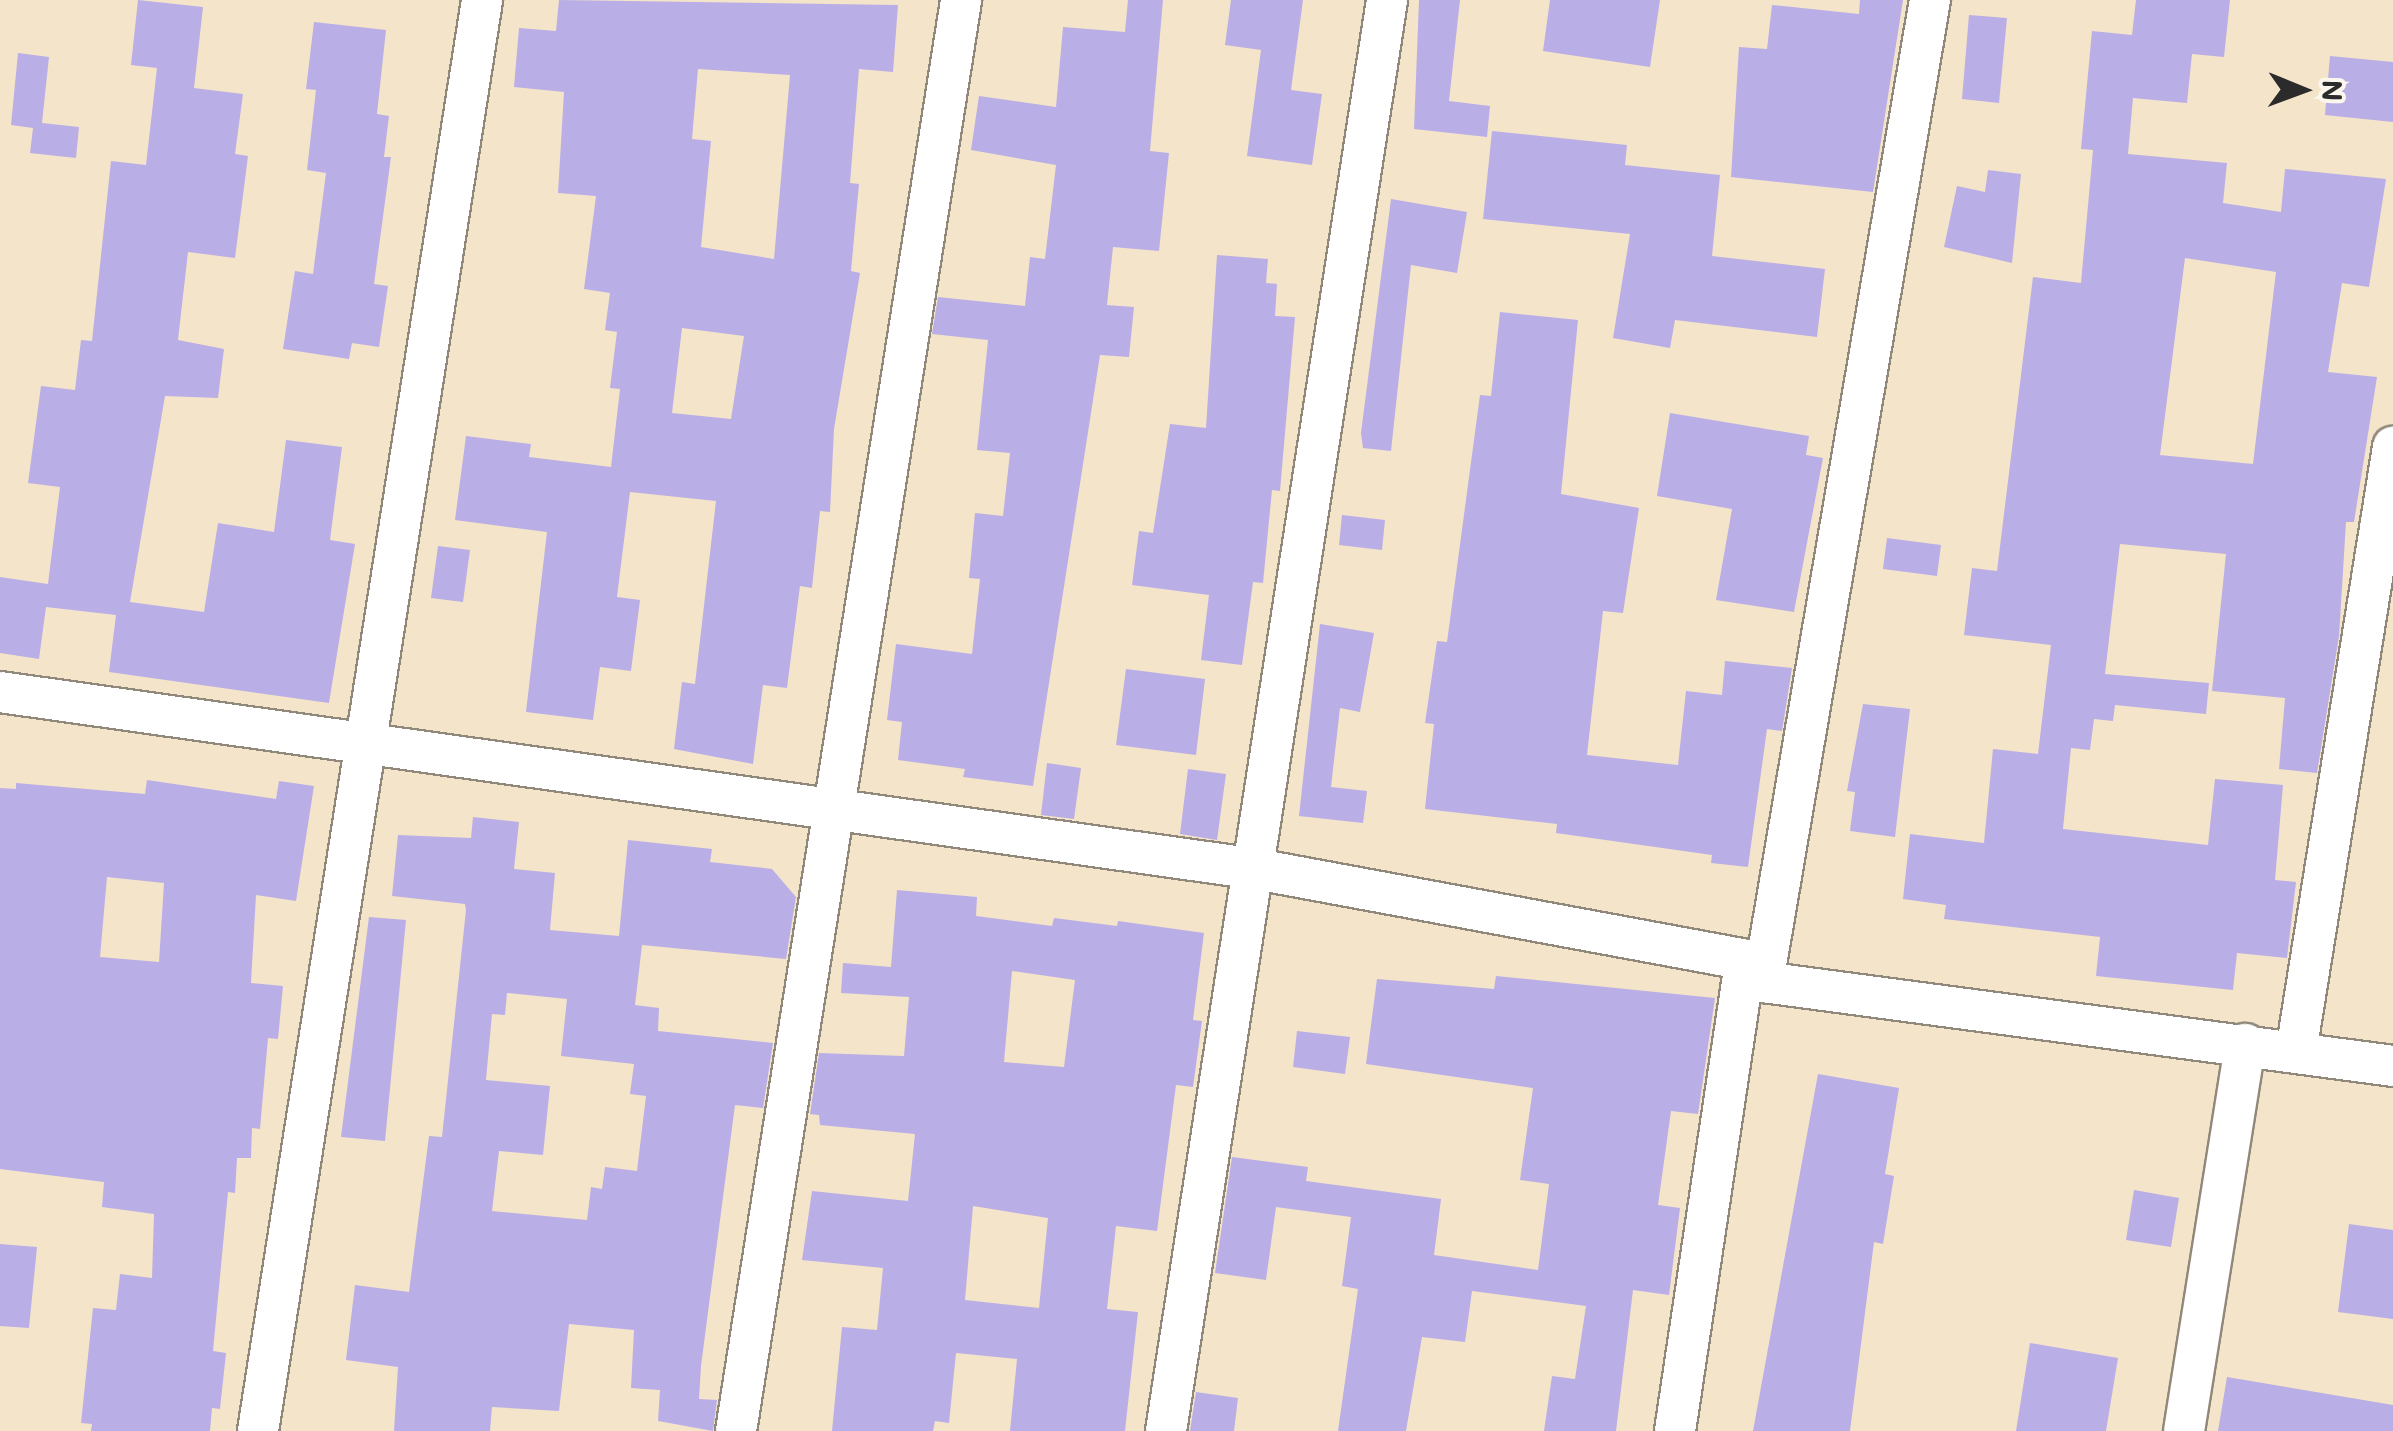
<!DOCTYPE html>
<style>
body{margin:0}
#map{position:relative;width:2393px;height:1431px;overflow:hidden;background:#f4e4ca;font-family:Mali,sans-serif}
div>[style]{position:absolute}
.building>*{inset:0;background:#baaee6}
.roads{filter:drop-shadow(2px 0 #90887a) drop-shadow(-2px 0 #90887a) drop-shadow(0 2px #90887a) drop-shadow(0 -2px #90887a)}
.minor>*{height:40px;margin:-20px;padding:0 20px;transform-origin:20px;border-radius:20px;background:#fff}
span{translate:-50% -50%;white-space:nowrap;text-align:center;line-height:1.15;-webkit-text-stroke:8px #fbf7ec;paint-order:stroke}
.north{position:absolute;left:2253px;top:40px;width:100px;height:100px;-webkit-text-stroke:8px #fbf7ec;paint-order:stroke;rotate:91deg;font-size:28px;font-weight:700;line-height:40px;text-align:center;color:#2b2b2b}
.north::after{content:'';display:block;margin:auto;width:35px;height:45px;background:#2b2b2b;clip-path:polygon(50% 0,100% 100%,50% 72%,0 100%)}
</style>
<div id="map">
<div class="building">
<i style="clip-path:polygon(138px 0,203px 7px,194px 88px,243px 94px,235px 154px,248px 156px,235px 258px,188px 252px,178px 340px,224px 349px,218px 398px,165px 396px,130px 602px,204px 612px,218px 523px,274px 532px,286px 440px,342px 447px,330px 540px,355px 544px,329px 703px,109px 672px,116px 615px,46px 607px,39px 659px,0 653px,0 577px,48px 584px,60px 487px,28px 483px,41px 386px,75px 390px,81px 340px,92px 341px,111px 161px,146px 165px,157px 68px,131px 65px)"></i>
<i style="clip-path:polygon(evenodd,559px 0,898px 5px,893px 72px,859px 69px,850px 183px,859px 184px,851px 271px,860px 273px,834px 429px,830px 512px,820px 511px,812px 588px,800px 586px,787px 688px,763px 685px,753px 764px,674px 749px,682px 682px,695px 684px,716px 501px,630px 492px,617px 597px,640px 600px,631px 671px,600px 667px,593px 720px,526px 712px,547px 532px,455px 520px,466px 436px,531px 444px,529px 457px,611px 467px,620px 389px,610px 388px,617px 332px,605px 330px,610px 293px,584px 289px,596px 196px,558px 193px,564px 92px,514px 87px,519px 28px,556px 31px,559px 0,698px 69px,790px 75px,774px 259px,701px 247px,711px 141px,692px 139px,698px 69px,559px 0,682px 328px,744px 336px,731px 419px,672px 413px,682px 328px)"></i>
<i style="clip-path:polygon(1128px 0,1163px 0,1150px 151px,1169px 153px,1159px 251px,1113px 247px,1107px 305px,1134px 307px,1129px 357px,1100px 355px,1033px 786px,963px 777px,965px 769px,898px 760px,902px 722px,887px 720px,896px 644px,972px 654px,980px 579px,969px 578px,975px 513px,1003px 516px,1010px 453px,977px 450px,988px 340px,932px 334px,938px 297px,1025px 306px,1030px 257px,1045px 259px,1056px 165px,971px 150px,979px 96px,1056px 107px,1063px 27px,1125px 32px)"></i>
<i style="clip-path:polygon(1231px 0,1303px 0,1291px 90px,1322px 94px,1312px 165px,1247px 156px,1261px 50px,1225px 45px)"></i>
<i style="clip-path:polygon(1419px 0,1460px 0,1449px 101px,1490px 106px,1487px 137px,1414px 129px)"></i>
<i style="clip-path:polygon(1550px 0,1660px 0,1650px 67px,1543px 51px)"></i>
<i style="clip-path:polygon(1860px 0,1903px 0,1873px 192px,1731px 177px,1739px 47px,1767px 49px,1772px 5px,1859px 14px)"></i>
<i style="clip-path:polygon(evenodd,2136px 0,2230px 0,2224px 57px,2192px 54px,2187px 103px,2133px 98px,2128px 154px,2227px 163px,2223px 203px,2281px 212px,2285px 169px,2386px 179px,2369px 287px,2342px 283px,2328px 372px,2377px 377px,2354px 522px,2346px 522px,2339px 636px,2317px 773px,2279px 769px,2285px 698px,2212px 691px,2226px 554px,2120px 544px,2105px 674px,2209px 683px,2206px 714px,2115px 705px,2113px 721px,2094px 719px,2090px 750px,2071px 748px,2063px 829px,2208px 845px,2215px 779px,2283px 785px,2275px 880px,2296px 882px,2287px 958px,2237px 953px,2233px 990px,2096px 976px,2100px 937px,1944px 919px,1946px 905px,1903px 899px,1910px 834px,1984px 843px,1993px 749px,2038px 754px,2051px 645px,1964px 635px,1972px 568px,1997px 571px,2033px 277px,2081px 283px,2093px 150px,2081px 149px,2092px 31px,2132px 35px,2136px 0,2185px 258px,2276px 272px,2253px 464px,2160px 455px,2185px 258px)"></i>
<i style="clip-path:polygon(1969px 15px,2007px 18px,1999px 103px,1962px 99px)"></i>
<i style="clip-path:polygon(314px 22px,386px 30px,377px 114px,389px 116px,384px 157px,391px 157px,374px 284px,388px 286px,379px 347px,352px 343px,349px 359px,283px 349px,295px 271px,313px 274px,326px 173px,307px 170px,316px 90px,306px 89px)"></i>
<i style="clip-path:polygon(18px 53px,49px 57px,42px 123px,79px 127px,76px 158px,30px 153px,33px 128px,11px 125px)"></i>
<i style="clip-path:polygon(2330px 56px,2393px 62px,2393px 122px,2325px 115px)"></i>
<i style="clip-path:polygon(1492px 131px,1627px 145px,1625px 165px,1720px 175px,1712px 256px,1825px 269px,1817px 337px,1675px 320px,1670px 348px,1613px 338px,1630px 234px,1483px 219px)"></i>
<i style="clip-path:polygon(1988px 170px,2021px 174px,2012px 263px,1944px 247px,1957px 186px,1985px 192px)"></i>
<i style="clip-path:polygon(1391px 199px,1467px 212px,1457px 273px,1411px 265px,1391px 451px,1363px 448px,1361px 433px)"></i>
<i style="clip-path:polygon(1217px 255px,1268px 259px,1266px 283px,1277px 284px,1275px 316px,1295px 317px,1280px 491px,1272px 490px,1263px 583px,1253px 582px,1242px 665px,1201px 660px,1209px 595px,1132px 585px,1139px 531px,1153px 533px,1170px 424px,1206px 428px)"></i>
<i style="clip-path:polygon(1500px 312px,1578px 320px,1561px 494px,1639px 508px,1623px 613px,1603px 611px,1587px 755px,1678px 765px,1686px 691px,1722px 695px,1725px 661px,1792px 668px,1782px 731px,1767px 729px,1748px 867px,1711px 863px,1712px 855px,1556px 833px,1557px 824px,1425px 809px,1434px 724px,1425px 723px,1437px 641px,1447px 642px,1480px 395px,1491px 396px)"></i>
<i style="clip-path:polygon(1670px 413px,1809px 436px,1806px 455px,1823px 458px,1794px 612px,1716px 600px,1732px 509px,1657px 496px)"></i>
<i style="clip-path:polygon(1342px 515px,1385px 520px,1382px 550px,1339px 545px)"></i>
<i style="clip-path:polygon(1887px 538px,1941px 545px,1937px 576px,1883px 569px)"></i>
<i style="clip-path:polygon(438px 546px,470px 550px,463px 602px,431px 598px)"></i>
<i style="clip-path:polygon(1320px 624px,1374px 633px,1360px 712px,1340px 708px,1331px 787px,1367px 791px,1363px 823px,1299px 816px)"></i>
<i style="clip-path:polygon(1126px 669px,1205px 679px,1196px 755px,1116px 745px)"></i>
<i style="clip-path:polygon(1863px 704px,1910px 709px,1895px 837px,1850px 831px,1855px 792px,1847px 791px)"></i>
<i style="clip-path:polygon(1047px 763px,1081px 768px,1074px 819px,1041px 815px)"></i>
<i style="clip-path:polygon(1188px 769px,1226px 774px,1217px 840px,1180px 834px)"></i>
<i style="clip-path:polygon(evenodd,147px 780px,276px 799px,279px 781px,314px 786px,296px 901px,256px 895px,251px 983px,283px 986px,278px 1039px,268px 1038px,260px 1129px,252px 1128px,251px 1158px,237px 1158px,235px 1193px,228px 1192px,213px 1351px,226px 1353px,220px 1409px,212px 1408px,210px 1431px,91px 1431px,92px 1424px,81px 1423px,93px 1308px,116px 1310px,120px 1274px,152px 1278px,154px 1214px,102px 1207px,104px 1182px,0 1169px,0 788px,16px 789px,16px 783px,145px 794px,147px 780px,107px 877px,164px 883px,159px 962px,100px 957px,107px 877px)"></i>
<i style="clip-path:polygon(evenodd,473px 817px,519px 822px,514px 869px,555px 873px,550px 930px,619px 936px,628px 840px,712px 849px,710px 862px,772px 869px,796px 897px,786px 959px,642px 945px,635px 1005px,659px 1008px,658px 1031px,773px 1043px,763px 1108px,735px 1105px,701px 1366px,699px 1399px,717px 1400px,713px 1431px,658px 1421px,660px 1390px,631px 1388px,634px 1330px,569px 1324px,559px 1411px,492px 1407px,490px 1431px,394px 1431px,398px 1367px,346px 1360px,355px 1285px,409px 1292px,429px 1136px,442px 1137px,466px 910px,465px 904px,392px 896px,398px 835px,471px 838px,473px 817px,507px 993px,567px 999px,561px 1056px,634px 1064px,630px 1094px,646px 1096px,637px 1171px,605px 1167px,602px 1189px,591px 1187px,587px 1220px,492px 1211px,499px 1151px,543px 1155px,550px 1086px,486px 1080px,492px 1014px,505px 1015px,507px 993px)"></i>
<i style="clip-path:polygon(evenodd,897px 890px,977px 897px,976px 916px,1052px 926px,1054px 918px,1117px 926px,1118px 921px,1204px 933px,1193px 1020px,1202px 1021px,1193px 1087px,1176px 1085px,1157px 1231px,1116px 1226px,1107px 1309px,1138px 1312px,1125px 1431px,1010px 1431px,1017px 1359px,956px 1353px,949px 1423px,935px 1421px,933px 1431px,832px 1431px,842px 1327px,877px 1330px,883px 1268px,802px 1260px,812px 1191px,908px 1201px,915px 1134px,820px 1125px,819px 1115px,810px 1114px,819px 1053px,904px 1056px,909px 997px,841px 993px,843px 963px,891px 967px,897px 890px,1012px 971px,1075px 980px,1064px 1067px,1004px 1062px,1012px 971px,897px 890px,973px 1206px,1048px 1218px,1039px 1308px,965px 1300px,973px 1206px)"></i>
<i style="clip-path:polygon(369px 917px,406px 920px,385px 1141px,341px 1137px)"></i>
<i style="clip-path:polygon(1496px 976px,1715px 998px,1698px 1114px,1671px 1111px,1658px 1205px,1680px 1208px,1669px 1295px,1633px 1290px,1616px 1431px,1544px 1431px,1552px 1376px,1575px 1379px,1586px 1306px,1472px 1291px,1465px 1342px,1422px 1337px,1406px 1431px,1338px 1431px,1358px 1289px,1342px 1286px,1351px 1217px,1276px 1207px,1266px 1280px,1215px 1273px,1232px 1157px,1308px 1167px,1306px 1181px,1441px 1199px,1434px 1255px,1538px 1270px,1549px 1184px,1520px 1180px,1533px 1088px,1366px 1064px,1377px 979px,1494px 989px)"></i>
<i style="clip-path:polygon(1297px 1031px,1350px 1037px,1345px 1074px,1293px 1067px)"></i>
<i style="clip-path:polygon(1818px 1074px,1899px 1088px,1885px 1174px,1894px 1176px,1883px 1244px,1874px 1242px,1850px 1431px,1753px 1431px)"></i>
<i style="clip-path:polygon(2134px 1190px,2179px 1198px,2171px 1247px,2126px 1240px)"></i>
<i style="clip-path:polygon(2349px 1224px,2393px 1230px,2393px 1319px,2338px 1312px)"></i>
<i style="clip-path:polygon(0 1244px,37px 1247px,29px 1328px,0 1326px)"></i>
<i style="clip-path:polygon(2030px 1343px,2118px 1358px,2106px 1431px,2016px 1431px)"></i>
<i style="clip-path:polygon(2227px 1377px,2393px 1405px,2393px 1431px,2218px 1431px)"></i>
<i style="clip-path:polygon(1196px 1392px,1238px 1398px,1234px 1431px,1190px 1431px)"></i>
</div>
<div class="roads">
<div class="minor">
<i style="left:0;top:692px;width:1268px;rotate:8.02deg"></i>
<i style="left:1256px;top:869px;width:497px;rotate:10.5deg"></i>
<i style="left:1745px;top:960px;width:28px;rotate:51deg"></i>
<i style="left:1763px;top:982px;width:636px;rotate:7.59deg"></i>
<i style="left:1763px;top:982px;width:996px;rotate:-80.35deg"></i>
<i style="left:2296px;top:1052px;width:613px;rotate:-80.89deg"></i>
<i style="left:258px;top:1431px;width:1448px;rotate:-81.1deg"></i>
<i style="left:736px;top:1431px;width:1449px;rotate:-81.06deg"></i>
<i style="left:1166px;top:1431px;width:1448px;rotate:-81.22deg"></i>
<i style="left:1675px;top:1431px;width:476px;rotate:-81.5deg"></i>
<i style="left:2184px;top:1431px;width:392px;rotate:-81deg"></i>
</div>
</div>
<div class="north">N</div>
</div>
